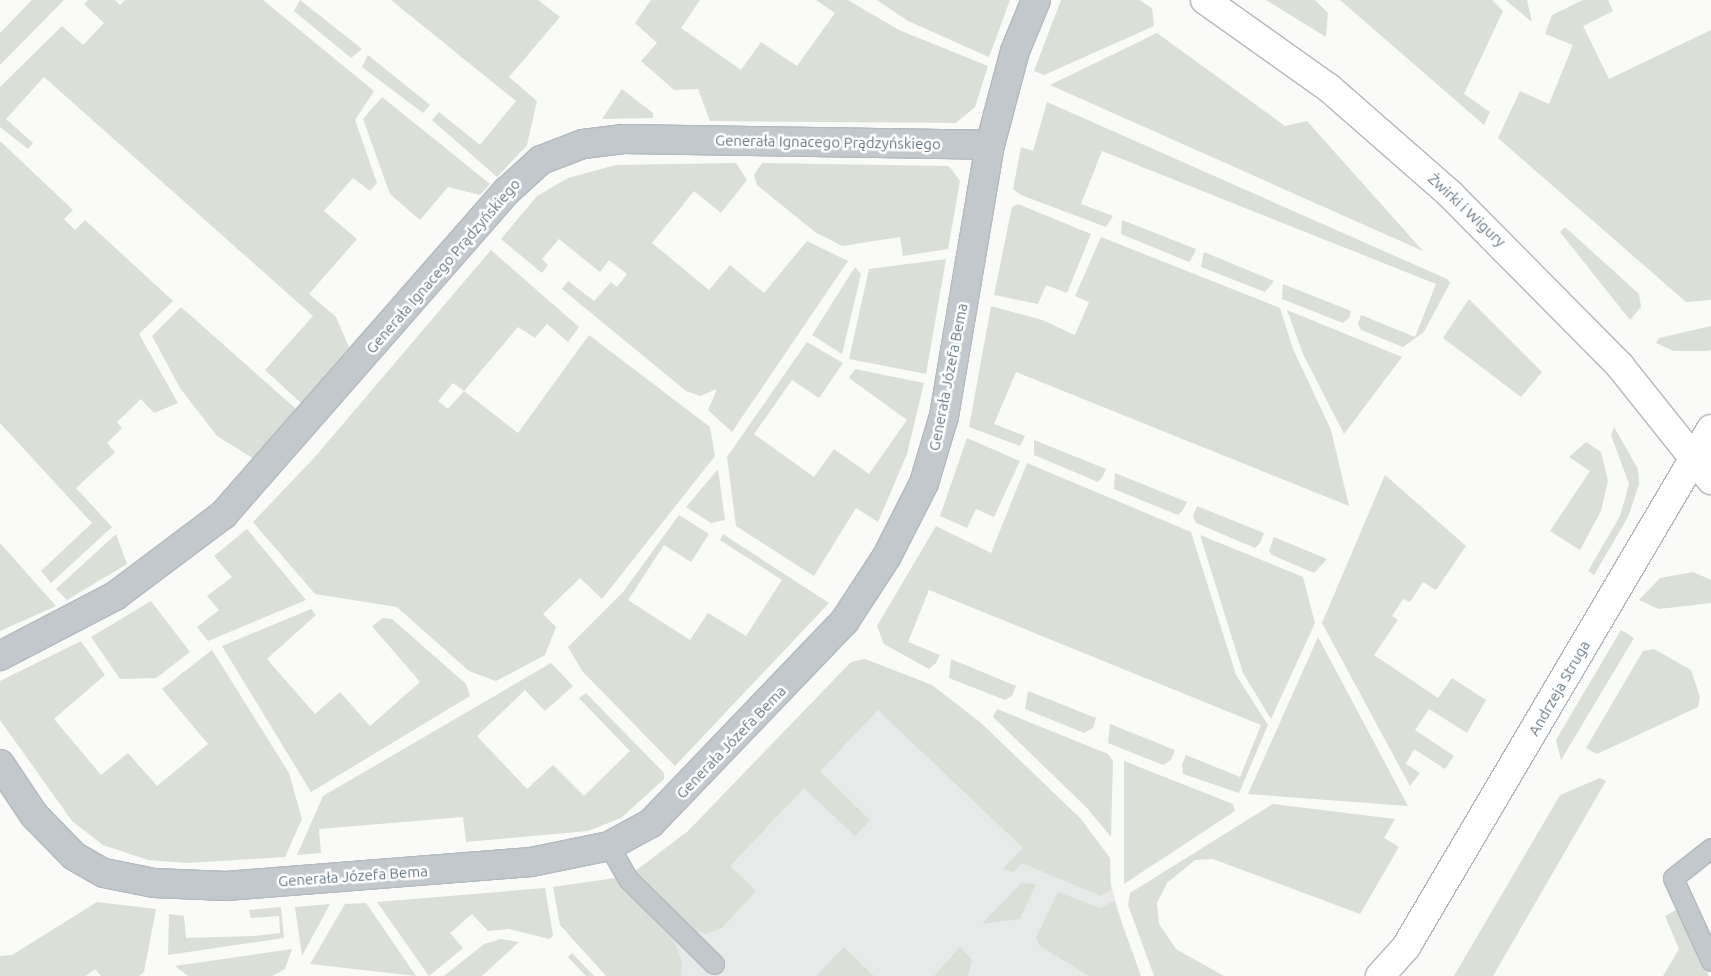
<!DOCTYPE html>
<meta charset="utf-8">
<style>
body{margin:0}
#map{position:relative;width:1711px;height:976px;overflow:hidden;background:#fafaf8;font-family:Ubuntu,sans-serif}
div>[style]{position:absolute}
.built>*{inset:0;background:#e8e9e9}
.green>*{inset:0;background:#dadfd7}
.roads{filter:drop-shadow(1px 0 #b3babf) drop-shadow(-1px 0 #b3babf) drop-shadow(0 1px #b3babf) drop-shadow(0 -1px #b3babf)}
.lane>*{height:19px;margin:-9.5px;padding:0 9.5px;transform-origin:9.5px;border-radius:9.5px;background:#c3c8cc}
.street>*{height:28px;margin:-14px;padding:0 14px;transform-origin:14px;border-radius:14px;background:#c3c8cc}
.secondary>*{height:28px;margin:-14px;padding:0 14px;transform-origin:14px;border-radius:14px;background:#fff}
span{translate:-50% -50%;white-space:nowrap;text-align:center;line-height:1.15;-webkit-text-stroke:5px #fff;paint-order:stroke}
.street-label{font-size:15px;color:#657683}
</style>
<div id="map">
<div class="built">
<i style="clip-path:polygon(879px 688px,1103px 857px,1137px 976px,627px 976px,617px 949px)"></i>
</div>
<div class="green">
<i style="clip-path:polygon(32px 0,64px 0,0 65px,0 33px)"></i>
<i style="clip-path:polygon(88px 0,115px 0,120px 5px,125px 0,263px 0,374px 91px,355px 120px,377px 183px,370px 191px,353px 178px,324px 211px,357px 239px,309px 294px,336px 317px,349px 347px,301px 403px,265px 370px,313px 316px,44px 77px,6px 119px,33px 143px,28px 149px,0 127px,0 87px,62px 26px,83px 45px,104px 23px,84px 4px)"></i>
<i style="clip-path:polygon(300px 0,362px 49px,351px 58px,294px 11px)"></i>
<i style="clip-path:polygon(391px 0,538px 0,560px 17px,509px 77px,537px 101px,527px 145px,497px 177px,432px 120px,439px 112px,480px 145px,516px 101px)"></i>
<i style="clip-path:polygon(651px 0,700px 0,681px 28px,741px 70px,761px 42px,797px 66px,835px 13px,816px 0,848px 0,899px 30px,988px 66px,975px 107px,956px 123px,710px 121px,698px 89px,674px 90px,641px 61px,657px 43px,635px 23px)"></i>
<i style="clip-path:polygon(877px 0,1010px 0,989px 57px,908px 21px)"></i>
<i style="clip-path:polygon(1061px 0,1139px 0,1152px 8px,1154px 26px,1044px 75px,1034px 71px)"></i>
<i style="clip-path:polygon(1266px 0,1315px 0,1328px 13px,1326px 37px)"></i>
<i style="clip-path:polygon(1340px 0,1492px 0,1503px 11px,1464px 94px,1490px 112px,1484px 125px)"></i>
<i style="clip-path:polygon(1506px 0,1527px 0,1532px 22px,1509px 3px)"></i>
<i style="clip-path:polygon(1583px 0,1608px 0,1613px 11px,1583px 26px,1609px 79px,1711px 30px,1711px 300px,1686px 302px,1498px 138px,1520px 91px,1549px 104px,1573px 45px,1545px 34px,1552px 15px)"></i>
<i style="clip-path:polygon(1157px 33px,1285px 126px,1307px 121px,1423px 251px,1050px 85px)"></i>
<i style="clip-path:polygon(368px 55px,430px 105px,423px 113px,362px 67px)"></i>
<i style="clip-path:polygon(622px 89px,653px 113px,653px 118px,602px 119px)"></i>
<i style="clip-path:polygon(382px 97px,490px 184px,480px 195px,448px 187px,420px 220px,390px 194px,363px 119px)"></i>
<i style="clip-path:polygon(1047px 102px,1447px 279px,1450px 283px,1424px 332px,1403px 347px,1361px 330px,1358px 324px,1361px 315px,1415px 337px,1436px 284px,1102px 151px,1081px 204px,1113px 216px,1106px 227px,1021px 195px,1013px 189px,1021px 147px,1033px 151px)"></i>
<i style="clip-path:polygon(0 141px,73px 210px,64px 219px,75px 230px,85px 220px,173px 301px,139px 334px,178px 403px,154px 413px,141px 399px,117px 422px,122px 428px,107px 443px,115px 452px,76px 488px,112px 527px,51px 583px,41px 571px,92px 523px,0 423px)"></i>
<i style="clip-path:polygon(736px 163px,747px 180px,721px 213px,694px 191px,652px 243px,709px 290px,730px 265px,764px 293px,807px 241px,848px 261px,732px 432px,708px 410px,717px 389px,700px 396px,686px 391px,562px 289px,568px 281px,594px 301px,611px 282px,617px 287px,627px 274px,609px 260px,600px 272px,559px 239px,542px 259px,548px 265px,542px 273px,501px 239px,537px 196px,568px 178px,616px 165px)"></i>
<i style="clip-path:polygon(762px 163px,949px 166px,960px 181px,948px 249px,903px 256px,900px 237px,842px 246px,815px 232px,757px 185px,754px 175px)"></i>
<i style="clip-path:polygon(1018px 204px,1091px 234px,1067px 293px,1046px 285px,1038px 304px,994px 295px,1012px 207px)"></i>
<i style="clip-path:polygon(1122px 220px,1196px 249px,1193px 256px,1189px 262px,1121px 234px)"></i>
<i style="clip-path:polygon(1565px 227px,1639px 294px,1641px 307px,1630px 320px,1560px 232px)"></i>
<i style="clip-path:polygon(1101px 237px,1280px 308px,1293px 349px,1331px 430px,1349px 506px,1016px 372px,994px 424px,1025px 436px,1020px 446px,969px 427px,991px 306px,1042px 320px,1075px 335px,1089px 302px,1075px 296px)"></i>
<i style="clip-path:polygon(evenodd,491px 250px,579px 327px,568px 342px,547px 324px,535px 338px,518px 327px,464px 391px,518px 433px,589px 335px,710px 427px,715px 456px,602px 599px,580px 578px,543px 614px,556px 627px,545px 655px,496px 681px,469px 671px,397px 607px,315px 594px,253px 522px,314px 458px,491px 250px,453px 383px,464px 391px,448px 409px,438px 401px,453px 383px)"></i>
<i style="clip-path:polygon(1204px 252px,1274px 281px,1265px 292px,1201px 267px)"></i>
<i style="clip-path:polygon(946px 259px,926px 374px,849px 359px,869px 269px)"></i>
<i style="clip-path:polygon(855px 267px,861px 274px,842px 354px,812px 335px)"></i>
<i style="clip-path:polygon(1283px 284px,1351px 311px,1349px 318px,1343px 323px,1282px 299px)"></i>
<i style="clip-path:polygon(1469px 299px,1542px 372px,1521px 397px,1443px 338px)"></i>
<i style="clip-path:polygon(181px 307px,296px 409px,254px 459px,217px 436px,180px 388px,152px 336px)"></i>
<i style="clip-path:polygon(1287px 310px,1402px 357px,1344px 434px,1303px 354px)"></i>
<i style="clip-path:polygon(1711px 326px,1711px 350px,1707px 351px,1674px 351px,1656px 343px,1659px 338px)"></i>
<i style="clip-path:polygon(807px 342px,843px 363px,819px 398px,792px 380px,754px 434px,814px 477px,834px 449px,869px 474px,907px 420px,849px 378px,855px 369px,924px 383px,907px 454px,878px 522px,856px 508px,814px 576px,736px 526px,727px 457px)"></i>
<i style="clip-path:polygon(1614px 427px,1638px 469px,1639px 484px,1628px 517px,1594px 575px,1588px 571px,1620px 516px,1629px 484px,1611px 435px)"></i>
<i style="clip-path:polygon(967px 438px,1020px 461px,994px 517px,976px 509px,967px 528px,940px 516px)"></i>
<i style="clip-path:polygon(1034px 440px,1106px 469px,1103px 476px,1098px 482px,1034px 455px)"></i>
<i style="clip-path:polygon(1586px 442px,1601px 452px,1608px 481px,1601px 511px,1580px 550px,1550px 531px,1590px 471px,1569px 457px)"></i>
<i style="clip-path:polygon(1027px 463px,1191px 532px,1236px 675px,1268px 725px,1239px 793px,1183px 774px,1182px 765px,1186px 755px,1240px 777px,1261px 725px,929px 590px,908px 642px,940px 655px,936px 663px,929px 669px,884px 644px,877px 626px,936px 526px,991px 553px)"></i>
<i style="clip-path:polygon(718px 469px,725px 520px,711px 523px,686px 507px)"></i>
<i style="clip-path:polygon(1115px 473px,1187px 502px,1183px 510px,1178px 515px,1114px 489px)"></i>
<i style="clip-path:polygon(1385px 475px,1466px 546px,1436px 590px,1423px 582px,1410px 602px,1403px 599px,1392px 616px,1398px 620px,1374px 655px,1438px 698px,1452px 678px,1486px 700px,1467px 733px,1429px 709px,1415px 730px,1454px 756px,1445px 769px,1414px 749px,1406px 764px,1420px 773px,1410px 786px,1322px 623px)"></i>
<i style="clip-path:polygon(1197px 506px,1264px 533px,1260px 543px,1255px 548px,1196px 523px,1193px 516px)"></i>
<i style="clip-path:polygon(679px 515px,709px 534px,691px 562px,664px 545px,628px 600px,690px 640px,708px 613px,746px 636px,782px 580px,720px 540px,723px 534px,829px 603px,675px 766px,583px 672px,568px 647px,623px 592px)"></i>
<i style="clip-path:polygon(247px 529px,306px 600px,208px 641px,197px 627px,219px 610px,207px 596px,232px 577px,214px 556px)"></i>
<i style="clip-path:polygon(116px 534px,127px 564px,67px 600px,56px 589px)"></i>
<i style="clip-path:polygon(1200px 535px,1303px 577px,1315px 623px,1271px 719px,1243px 673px)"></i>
<i style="clip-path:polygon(1274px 537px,1327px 559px,1314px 573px,1272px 555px,1269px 551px)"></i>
<i style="clip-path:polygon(0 543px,56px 606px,0 631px)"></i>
<i style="clip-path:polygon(1693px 572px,1711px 580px,1711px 603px,1659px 609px,1639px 600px,1660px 578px)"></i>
<i style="clip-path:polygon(151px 601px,190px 652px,156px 678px,120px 679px,91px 637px)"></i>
<i style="clip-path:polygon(311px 609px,316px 615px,267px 659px,315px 714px,340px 692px,370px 726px,420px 682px,372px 626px,383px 618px,392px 619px,466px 684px,470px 696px,311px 792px,222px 646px)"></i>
<i style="clip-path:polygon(1621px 630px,1634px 638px,1561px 760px,1556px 740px)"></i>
<i style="clip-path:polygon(1318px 637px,1408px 806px,1248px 794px)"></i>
<i style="clip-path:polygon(81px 641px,105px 675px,54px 719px,101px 775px,128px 753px,157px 786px,208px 744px,162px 689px,212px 650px,289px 773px,302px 819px,285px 857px,188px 863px,148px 860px,103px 845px,72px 821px,0 720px,0 681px)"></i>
<i style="clip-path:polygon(1654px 649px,1691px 670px,1700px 697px,1698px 707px,1597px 754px,1586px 748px,1643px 651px)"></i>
<i style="clip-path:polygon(865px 659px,932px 685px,980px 722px,1081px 819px,1110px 858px,1111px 890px,1101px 896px,1022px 863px,1014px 872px,1003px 869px,1023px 848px,878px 710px,820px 771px,870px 820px,855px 836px,804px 788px,730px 866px,756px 891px,722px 928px,706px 934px,691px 930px,634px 872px,688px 831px,851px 662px)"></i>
<i style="clip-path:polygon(951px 659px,1016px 686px,1012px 696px,1005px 700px,949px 678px)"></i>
<i style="clip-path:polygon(551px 663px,573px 686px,545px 711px,525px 690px,477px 736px,527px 789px,553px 765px,584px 796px,630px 751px,579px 698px,586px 693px,664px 773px,664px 779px,621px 818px,588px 831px,466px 842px,463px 817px,319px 829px,321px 853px,297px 855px,323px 796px)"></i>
<i style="clip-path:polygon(1028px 691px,1096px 718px,1093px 728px,1084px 733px,1025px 709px)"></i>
<i style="clip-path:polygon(997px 709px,1108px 754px,1113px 761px,1111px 837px,1087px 808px,993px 717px)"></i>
<i style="clip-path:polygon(1110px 724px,1175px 750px,1171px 760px,1163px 765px,1108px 743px)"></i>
<i style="clip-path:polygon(1124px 761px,1233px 804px,1235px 811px,1124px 884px)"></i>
<i style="clip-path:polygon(1600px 778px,1606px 781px,1493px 976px,1454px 976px,1560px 795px)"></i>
<i style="clip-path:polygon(1273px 804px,1395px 819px,1384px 838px,1399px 847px,1360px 914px,1213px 859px,1195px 860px,1167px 883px,1157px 903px,1159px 924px,1176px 949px,1224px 976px,1154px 976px,1128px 905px,1130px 893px)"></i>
<i style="clip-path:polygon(615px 878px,674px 941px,682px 961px,681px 976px,606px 976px,560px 925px,553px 887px)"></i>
<i style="clip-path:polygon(1021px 883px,1036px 884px,1020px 919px,982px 924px)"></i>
<i style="clip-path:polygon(545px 888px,553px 936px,549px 939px,509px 929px,488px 931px,472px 914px,450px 933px,463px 948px,429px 976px,377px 902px)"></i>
<i style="clip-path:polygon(1058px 892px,1100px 908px,1114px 901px,1141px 976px,1089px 976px,1040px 946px,1036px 938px)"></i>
<i style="clip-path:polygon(97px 902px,156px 909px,144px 972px,139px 976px,101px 976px,95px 969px,86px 976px,0 976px,0 956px,12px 955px)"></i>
<i style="clip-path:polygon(366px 903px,416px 976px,310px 964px,345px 904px)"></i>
<i style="clip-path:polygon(330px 904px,302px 956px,295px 907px)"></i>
<i style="clip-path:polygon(281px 907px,284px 938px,168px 955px,169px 914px,184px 916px,186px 938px,253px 936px,280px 933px,279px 916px,251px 918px,249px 910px)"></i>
<i style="clip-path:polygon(1678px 909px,1709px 976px,1663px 976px,1679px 949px,1665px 916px)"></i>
<i style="clip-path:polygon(501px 939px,519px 942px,482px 976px,444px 976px,484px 944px)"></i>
<i style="clip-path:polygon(844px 947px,874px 976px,816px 976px)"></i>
<i style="clip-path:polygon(960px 947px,972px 960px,968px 976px,934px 976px)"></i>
<i style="clip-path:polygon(292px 949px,285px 969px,272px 976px,188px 976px,175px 966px)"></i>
<i style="clip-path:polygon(572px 953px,594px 976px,586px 976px,568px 957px)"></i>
</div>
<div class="roads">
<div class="lane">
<i style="left:609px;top:846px;width:38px;rotate:60deg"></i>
<i style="left:628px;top:879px;width:121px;rotate:44.7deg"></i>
<i style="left:1711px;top:848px;width:48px;rotate:141.7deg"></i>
<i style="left:1673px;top:878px;width:91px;rotate:65.4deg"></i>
</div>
<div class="street">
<i style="left:0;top:656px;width:130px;rotate:-27.6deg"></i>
<i style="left:115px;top:596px;width:135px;rotate:-36.9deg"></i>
<i style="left:223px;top:515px;width:431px;rotate:-48.8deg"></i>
<i style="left:507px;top:191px;width:46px;rotate:-42.4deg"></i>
<i style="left:541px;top:160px;width:45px;rotate:-20.9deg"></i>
<i style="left:583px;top:144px;width:39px;rotate:-7deg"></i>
<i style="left:622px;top:139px;width:368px;rotate:0.9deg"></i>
<i style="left:0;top:764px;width:61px;rotate:56.3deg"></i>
<i style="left:34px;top:815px;width:57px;rotate:45.7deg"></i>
<i style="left:74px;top:856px;width:34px;rotate:30deg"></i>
<i style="left:104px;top:873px;width:51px;rotate:11.3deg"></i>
<i style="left:154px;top:883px;width:72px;rotate:2.4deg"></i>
<i style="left:226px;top:886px;width:306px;rotate:-4.5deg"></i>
<i style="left:531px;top:862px;width:80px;rotate:-11.6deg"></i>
<i style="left:609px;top:846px;width:48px;rotate:-28.7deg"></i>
<i style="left:651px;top:823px;width:279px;rotate:-46.2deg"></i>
<i style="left:844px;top:622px;width:79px;rotate:-56.9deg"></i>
<i style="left:887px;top:556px;width:82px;rotate:-63.1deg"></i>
<i style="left:924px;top:483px;width:70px;rotate:-73.4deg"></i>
<i style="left:944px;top:416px;width:275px;rotate:-80.4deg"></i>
<i style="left:990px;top:145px;width:97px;rotate:-75.1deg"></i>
<i style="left:1015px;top:51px;width:55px;rotate:-67.6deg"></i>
</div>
<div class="secondary">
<i style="left:1205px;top:0;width:152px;rotate:35.4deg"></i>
<i style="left:1329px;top:88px;width:161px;rotate:41.2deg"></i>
<i style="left:1450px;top:194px;width:242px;rotate:45.3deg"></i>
<i style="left:1620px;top:366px;width:146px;rotate:51.4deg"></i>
<i style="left:1380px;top:976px;width:39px;rotate:-48deg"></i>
<i style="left:1406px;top:947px;width:601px;rotate:-59.51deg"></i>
</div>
</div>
<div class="street-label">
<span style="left:828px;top:142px;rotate:1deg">Generała Ignacego Prądzyńskiego</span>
<span style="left:1467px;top:210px;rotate:43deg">Żwirki i Wigury</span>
<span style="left:443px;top:266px;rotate:-49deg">Generała Ignacego Prądzyńskiego</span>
<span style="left:948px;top:377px;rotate:-79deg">Generała Józefa Bema</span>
<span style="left:1559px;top:688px;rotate:-60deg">Andrzeja Struga</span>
<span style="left:731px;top:742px;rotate:-46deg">Generała Józefa Bema</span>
<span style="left:353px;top:876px;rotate:-4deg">Generała Józefa Bema</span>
</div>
</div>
